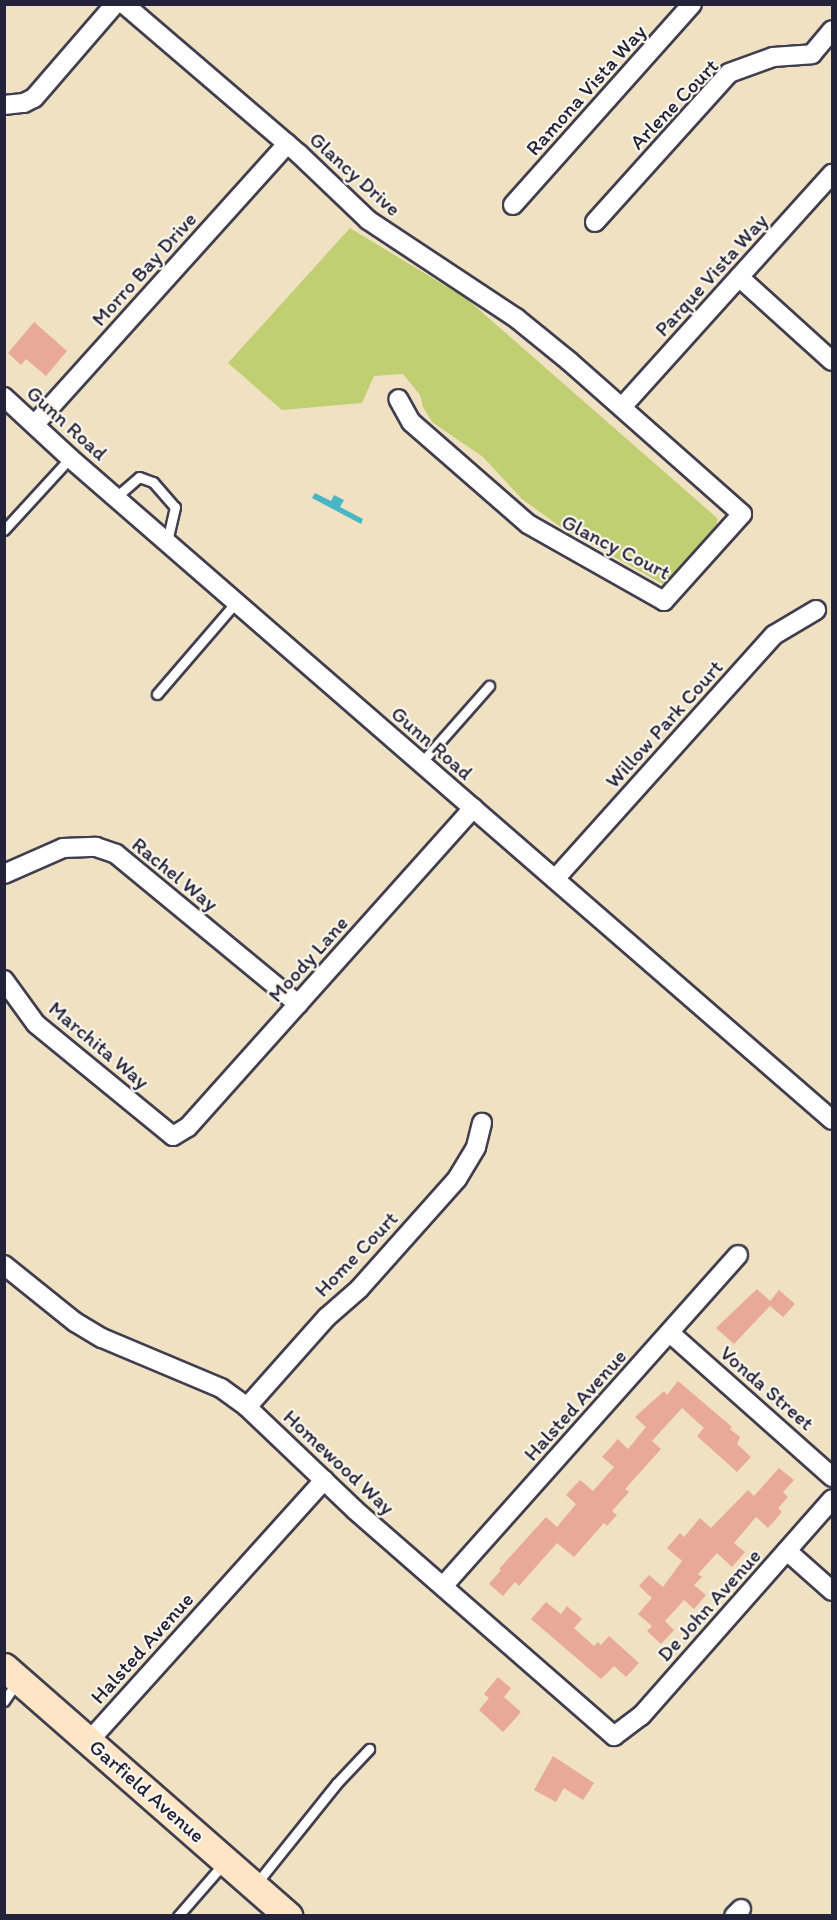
<!DOCTYPE html>
<style>
body{margin:0}
#map{position:relative;width:837px;height:1920px;overflow:hidden;background:#f0e1c3;font-family:Itim,sans-serif}
div>[style]{position:absolute}
.green>*{inset:0;background:#c0cf71}
.water>*{inset:0;background:#49b6c5}
.building>*{inset:0;background:#e8a998}
.roads{filter:drop-shadow(2px 0 #413f4f) drop-shadow(-2px 0 #413f4f) drop-shadow(0 2px #413f4f) drop-shadow(0 -2px #413f4f)}
.lane>*{height:9px;margin:-4.5px;padding:0 4.5px;transform-origin:4.5px;border-radius:4.5px;background:#fff}
.street>*{height:18px;margin:-9px;padding:0 9px;transform-origin:9px;border-radius:9px;background:#fff}
.secondary>*{height:27px;margin:-13.5px;padding:0 13.5px;transform-origin:13.5px;border-radius:13.5px;background:#fde5c5}
span{translate:-50% -50%;white-space:nowrap;text-align:center;line-height:1.15;-webkit-text-stroke:4.5px #fbf7ec;paint-order:stroke}
.street-label{font-size:21px;color:#22223b}
.frame{position:absolute;inset:0;border:6px solid #22223b;pointer-events:none}
</style>
<div id="map">
<div class="green">
<i style="clip-path:polygon(350px 228px,467px 299px,717px 518px,717px 526px,709px 543px,680px 573px,663px 584px,562px 528px,522px 499px,483px 457px,432px 422px,423px 407px,420px 395px,403px 374px,374px 376px,362px 403px,282px 410px,228px 363px)"></i>
</div>
<div class="water">
<i style="clip-path:polygon(315px 493px,331px 501px,334px 495px,344px 500px,340px 507px,363px 519px,361px 524px,312px 498px)"></i>
</div>
<div class="building">
<i style="clip-path:polygon(34px 322px,67px 351px,46px 376px,26px 359px,21px 365px,8px 353px)"></i>
<i style="clip-path:polygon(757px 1289px,770px 1301px,779px 1290px,795px 1304px,783px 1317px,770px 1306px,734px 1344px,716px 1328px)"></i>
<i style="clip-path:polygon(678px 1381px,732px 1427px,730px 1429px,740px 1437px,737px 1444px,751px 1457px,737px 1472px,697px 1436px,704px 1428px,682px 1408px,652px 1441px,661px 1449px,625px 1489px,629px 1492px,612px 1511px,617px 1515px,607px 1526px,604px 1523px,574px 1557px,557px 1543px,519px 1586px,515px 1582px,503px 1596px,489px 1584px,501px 1570px,499px 1569px,546px 1517px,557px 1527px,576px 1504px,566px 1495px,580px 1480px,593px 1491px,614px 1467px,602px 1457px,618px 1439px,628px 1449px,646px 1427px,635px 1417px,664px 1391px,667px 1395px)"></i>
<i style="clip-path:polygon(779px 1468px,794px 1480px,783px 1492px,788px 1497px,778px 1508px,782px 1512px,768px 1528px,756px 1517px,734px 1543px,745px 1552px,732px 1567px,717px 1553px,698px 1574px,702px 1577px,694px 1585px,706px 1595px,694px 1609px,684px 1600px,665px 1621px,674px 1630px,661px 1644px,647px 1631px,652px 1626px,638px 1614px,652px 1598px,639px 1586px,649px 1575px,663px 1587px,682px 1561px,667px 1548px,680px 1533px,684px 1537px,700px 1518px,711px 1528px,748px 1490px,754px 1496px)"></i>
<i style="clip-path:polygon(546px 1602px,561px 1614px,567px 1606px,582px 1619px,574px 1628px,594px 1646px,598px 1642px,601px 1645px,609px 1636px,639px 1663px,626px 1677px,614px 1666px,601px 1679px,531px 1619px)"></i>
<i style="clip-path:polygon(498px 1677px,511px 1688px,504px 1697px,521px 1712px,503px 1732px,479px 1710px,489px 1698px,484px 1694px)"></i>
<i style="clip-path:polygon(553px 1756px,594px 1783px,583px 1800px,564px 1788px,556px 1802px,534px 1790px)"></i>
</div>
<div class="roads">
<div class="lane">
<i style="left:116px;top:497px;width:30px;rotate:-41deg"></i>
<i style="left:139px;top:477px;width:15px;rotate:20deg"></i>
<i style="left:153px;top:482px;width:33px;rotate:49deg"></i>
<i style="left:175px;top:507px;width:36px;rotate:103deg"></i>
<i style="left:4px;top:530px;width:98px;rotate:-47.5deg"></i>
<i style="left:157px;top:694px;width:121px;rotate:-49.3deg"></i>
<i style="left:421px;top:763px;width:103px;rotate:-48.6deg"></i>
<i style="left:4px;top:1701px;width:23px;rotate:-56deg"></i>
<i style="left:256px;top:1884px;width:129px;rotate:-51.3deg"></i>
<i style="left:337px;top:1783px;width:47px;rotate:-46.7deg"></i>
<i style="left:178px;top:1916px;width:72px;rotate:-49deg"></i>
</div>
<div class="street">
<i style="left:124px;top:4px;width:230px;rotate:40.6deg"></i>
<i style="left:299px;top:154px;width:95px;rotate:43.7deg"></i>
<i style="left:368px;top:220px;width:178px;rotate:33.5deg"></i>
<i style="left:516px;top:318px;width:68px;rotate:39.1deg"></i>
<i style="left:569px;top:361px;width:231px;rotate:41.5deg"></i>
<i style="left:742px;top:514px;width:117px;rotate:131.9deg"></i>
<i style="left:664px;top:601px;width:156px;rotate:-150.5deg"></i>
<i style="left:528px;top:524px;width:155px;rotate:-138.9deg"></i>
<i style="left:411px;top:422px;width:26px;rotate:-119deg"></i>
<i style="left:4px;top:105px;width:20px;rotate:-6deg"></i>
<i style="left:24px;top:103px;width:11px;rotate:-27deg"></i>
<i style="left:34px;top:98px;width:124px;rotate:-49.2deg"></i>
<i style="left:513px;top:205px;width:269px;rotate:-48.3deg"></i>
<i style="left:595px;top:222px;width:200px;rotate:-48deg"></i>
<i style="left:729px;top:73px;width:47px;rotate:-20deg"></i>
<i style="left:773px;top:57px;width:39px;rotate:-4deg"></i>
<i style="left:812px;top:54px;width:31px;rotate:-50deg"></i>
<i style="left:739px;top:277px;width:125px;rotate:42.1deg"></i>
<i style="left:4px;top:397px;width:90px;rotate:42.7deg"></i>
<i style="left:70px;top:458px;width:1009px;rotate:40.98deg"></i>
<i style="left:622px;top:407px;width:314px;rotate:-48deg"></i>
<i style="left:35px;top:424px;width:377px;rotate:-48deg"></i>
<i style="left:4px;top:874px;width:64px;rotate:-23.8deg"></i>
<i style="left:63px;top:848px;width:33px;rotate:-2deg"></i>
<i style="left:96px;top:847px;width:21px;rotate:19deg"></i>
<i style="left:116px;top:854px;width:236px;rotate:39.5deg"></i>
<i style="left:555px;top:879px;width:328px;rotate:-48.1deg"></i>
<i style="left:774px;top:635px;width:49px;rotate:-30.8deg"></i>
<i style="left:4px;top:980px;width:54px;rotate:54deg"></i>
<i style="left:36px;top:1024px;width:177px;rotate:39.3deg"></i>
<i style="left:173px;top:1136px;width:17px;rotate:-31deg"></i>
<i style="left:188px;top:1127px;width:428px;rotate:-48.2deg"></i>
<i style="left:4px;top:1265px;width:91px;rotate:38.8deg"></i>
<i style="left:75px;top:1322px;width:31px;rotate:31deg"></i>
<i style="left:102px;top:1338px;width:129px;rotate:22.8deg"></i>
<i style="left:221px;top:1388px;width:32px;rotate:36deg"></i>
<i style="left:247px;top:1407px;width:149px;rotate:43.6deg"></i>
<i style="left:355px;top:1510px;width:344px;rotate:41.1deg"></i>
<i style="left:614px;top:1736px;width:34px;rotate:-37deg"></i>
<i style="left:641px;top:1716px;width:289px;rotate:-48.6deg"></i>
<i style="left:670px;top:1333px;width:217px;rotate:41.6deg"></i>
<i style="left:247px;top:1407px;width:120px;rotate:-48.4deg"></i>
<i style="left:327px;top:1317px;width:43px;rotate:-41.2deg"></i>
<i style="left:359px;top:1289px;width:147px;rotate:-48.3deg"></i>
<i style="left:457px;top:1179px;width:37px;rotate:-59deg"></i>
<i style="left:476px;top:1147px;width:25px;rotate:-76deg"></i>
<i style="left:787px;top:1551px;width:60px;rotate:41.6deg"></i>
<i style="left:444px;top:1585px;width:442px;rotate:-48.3deg"></i>
<i style="left:90px;top:1740px;width:350px;rotate:-48deg"></i>
<i style="left:734px;top:1916px;width:10px;rotate:-45deg"></i>
</div>
<div class="secondary">
<i style="left:4px;top:1667px;width:378px;rotate:41.2deg"></i>
</div>
</div>
<div class="street-label">
<span style="left:586px;top:90px;rotate:-48deg">Ramona Vista Way</span>
<span style="left:674px;top:104px;rotate:-46deg">Arlene Court</span>
<span style="left:355px;top:174px;rotate:42deg">Glancy Drive</span>
<span style="left:144px;top:269px;rotate:-48deg">Morro Bay Drive</span>
<span style="left:711px;top:275px;rotate:-48deg">Parque Vista Way</span>
<span style="left:67px;top:423px;rotate:42deg">Gunn Road</span>
<span style="left:616px;top:547px;rotate:27deg">Glancy Court</span>
<span style="left:664px;top:724px;rotate:-48deg">Willow Park Court</span>
<span style="left:432px;top:743px;rotate:41deg">Gunn Road</span>
<span style="left:175px;top:874px;rotate:39deg">Rachel Way</span>
<span style="left:308px;top:959px;rotate:-48deg">Moody Lane</span>
<span style="left:99px;top:1045px;rotate:40deg">Marchita Way</span>
<span style="left:356px;top:1254px;rotate:-46deg">Home Court</span>
<span style="left:767px;top:1388px;rotate:41deg">Vonda Street</span>
<span style="left:575px;top:1405px;rotate:-48deg">Halsted Avenue</span>
<span style="left:339px;top:1462px;rotate:43deg">Homewood Way</span>
<span style="left:709px;top:1605px;rotate:-48deg">De John Avenue</span>
<span style="left:142px;top:1648px;rotate:-48deg">Halsted Avenue</span>
<span style="left:147px;top:1791px;rotate:41deg">Garfield Avenue</span>
</div>
<div class="frame"></div>
</div>
